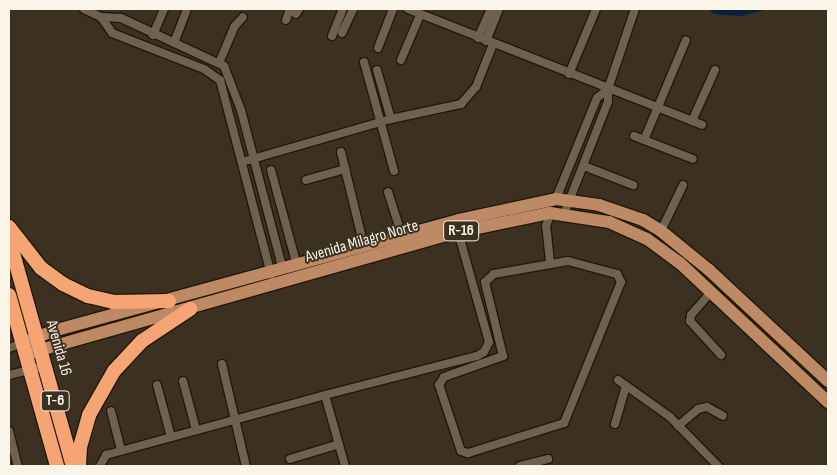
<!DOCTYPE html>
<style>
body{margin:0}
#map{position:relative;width:837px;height:475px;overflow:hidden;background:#3c3120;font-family:"Sofia Sans Condensed",sans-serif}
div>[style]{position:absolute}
.water>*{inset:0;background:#062140}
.roads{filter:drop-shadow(1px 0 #221808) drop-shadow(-1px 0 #221808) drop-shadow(0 1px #221808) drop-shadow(0 -1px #221808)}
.street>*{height:8px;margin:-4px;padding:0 4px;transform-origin:4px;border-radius:4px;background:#6e614f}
.primary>*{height:12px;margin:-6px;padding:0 6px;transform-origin:6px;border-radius:6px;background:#be8a65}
.highway>*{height:14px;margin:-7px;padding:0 7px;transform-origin:7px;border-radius:7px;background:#f4a573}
span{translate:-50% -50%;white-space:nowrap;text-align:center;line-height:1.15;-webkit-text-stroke:4px #3c3120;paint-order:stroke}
.shield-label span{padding:1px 4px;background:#3c3120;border:1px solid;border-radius:4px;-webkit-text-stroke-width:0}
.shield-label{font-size:15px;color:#fbf4e9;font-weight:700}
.street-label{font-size:16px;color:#fbf4e9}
.frame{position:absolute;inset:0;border:10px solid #fbf4e9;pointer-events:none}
</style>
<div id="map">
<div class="water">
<i style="clip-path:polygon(708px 9px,769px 9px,741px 16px,714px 14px)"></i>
</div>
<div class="roads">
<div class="street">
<i style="left:84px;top:9px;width:19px;rotate:25deg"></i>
<i style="left:101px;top:17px;width:20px;rotate:3deg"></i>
<i style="left:121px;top:18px;width:114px;rotate:25deg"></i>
<i style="left:224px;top:66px;width:47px;rotate:68.9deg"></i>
<i style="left:241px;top:110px;width:165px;rotate:75.3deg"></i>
<i style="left:408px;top:9px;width:316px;rotate:21.5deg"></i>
<i style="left:296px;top:14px;width:6px;rotate:-59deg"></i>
<i style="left:101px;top:17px;width:19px;rotate:55deg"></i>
<i style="left:112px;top:33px;width:99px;rotate:21.4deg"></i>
<i style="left:204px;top:69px;width:19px;rotate:35deg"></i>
<i style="left:220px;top:80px;width:201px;rotate:75.3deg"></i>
<i style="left:286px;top:20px;width:12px;rotate:-70deg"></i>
<i style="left:342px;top:33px;width:26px;rotate:-65deg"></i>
<i style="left:153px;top:35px;width:28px;rotate:-67deg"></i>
<i style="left:332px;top:36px;width:29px;rotate:-68deg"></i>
<i style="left:478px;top:38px;width:32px;rotate:-66deg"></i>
<i style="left:486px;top:41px;width:35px;rotate:-68deg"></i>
<i style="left:174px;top:43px;width:36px;rotate:-69deg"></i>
<i style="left:378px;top:48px;width:42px;rotate:-69deg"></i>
<i style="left:401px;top:60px;width:49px;rotate:-67.1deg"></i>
<i style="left:364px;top:62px;width:113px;rotate:74.6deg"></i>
<i style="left:219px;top:63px;width:39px;rotate:-67deg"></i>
<i style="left:234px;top:27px;width:13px;rotate:-48deg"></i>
<i style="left:377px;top:70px;width:51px;rotate:74.1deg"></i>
<i style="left:569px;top:74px;width:70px;rotate:-67.4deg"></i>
<i style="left:692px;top:121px;width:56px;rotate:-65.7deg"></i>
<i style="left:634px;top:136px;width:63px;rotate:21.3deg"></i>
<i style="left:644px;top:140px;width:108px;rotate:-67.2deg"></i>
<i style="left:341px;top:152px;width:97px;rotate:76.3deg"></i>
<i style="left:242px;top:162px;width:155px;rotate:-16.1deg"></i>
<i style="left:391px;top:119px;width:72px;rotate:-12.1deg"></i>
<i style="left:461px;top:104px;width:23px;rotate:-49deg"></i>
<i style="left:476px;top:87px;width:46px;rotate:-68.4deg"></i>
<i style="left:584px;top:166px;width:53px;rotate:21.2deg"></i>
<i style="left:271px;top:170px;width:99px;rotate:74.8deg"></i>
<i style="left:306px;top:180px;width:41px;rotate:-15.8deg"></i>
<i style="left:388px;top:192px;width:46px;rotate:72.3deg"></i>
<i style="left:555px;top:201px;width:111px;rotate:-67.8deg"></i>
<i style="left:597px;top:98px;width:14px;rotate:-39deg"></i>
<i style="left:564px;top:214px;width:120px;rotate:-68.6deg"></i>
<i style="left:608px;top:102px;width:13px;rotate:-90deg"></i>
<i style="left:608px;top:89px;width:84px;rotate:-71.4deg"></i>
<i style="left:661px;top:231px;width:51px;rotate:-64.4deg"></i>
<i style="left:568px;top:261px;width:51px;rotate:14.9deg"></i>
<i style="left:617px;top:274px;width:9px;rotate:63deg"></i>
<i style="left:621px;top:282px;width:152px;rotate:112deg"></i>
<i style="left:564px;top:423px;width:101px;rotate:162.6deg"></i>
<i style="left:468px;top:453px;width:7px;rotate:-164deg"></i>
<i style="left:461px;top:451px;width:70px;rotate:-108.4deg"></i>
<i style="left:439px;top:385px;width:9px;rotate:-58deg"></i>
<i style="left:444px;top:377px;width:63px;rotate:-19.6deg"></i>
<i style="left:503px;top:356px;width:76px;rotate:-103.7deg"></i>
<i style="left:485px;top:282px;width:12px;rotate:-42deg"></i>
<i style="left:494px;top:274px;width:75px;rotate:-10deg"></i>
<i style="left:550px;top:262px;width:36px;rotate:-96deg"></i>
<i style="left:546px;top:226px;width:15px;rotate:-70deg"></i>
<i style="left:711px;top:292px;width:30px;rotate:131deg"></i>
<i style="left:691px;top:315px;width:6px;rotate:99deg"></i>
<i style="left:690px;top:321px;width:46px;rotate:47.6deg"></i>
<i style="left:9px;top:348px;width:15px;rotate:-20deg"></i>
<i style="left:222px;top:364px;width:105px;rotate:76.8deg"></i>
<i style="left:9px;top:375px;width:37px;rotate:-14deg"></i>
<i style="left:618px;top:380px;width:64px;rotate:35.4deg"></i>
<i style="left:670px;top:417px;width:69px;rotate:45.6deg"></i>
<i style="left:183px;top:381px;width:51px;rotate:75.1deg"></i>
<i style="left:157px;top:385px;width:54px;rotate:74.9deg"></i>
<i style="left:325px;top:395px;width:157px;rotate:-14.4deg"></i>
<i style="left:477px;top:356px;width:8px;rotate:-30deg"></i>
<i style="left:484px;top:352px;width:11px;rotate:-63deg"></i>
<i style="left:489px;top:342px;width:114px;rotate:-105.7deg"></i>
<i style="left:111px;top:411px;width:40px;rotate:75.6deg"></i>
<i style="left:615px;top:424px;width:40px;rotate:-74deg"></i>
<i style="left:678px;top:426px;width:26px;rotate:-40deg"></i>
<i style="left:698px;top:409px;width:9px;rotate:-13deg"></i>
<i style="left:707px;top:407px;width:18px;rotate:29deg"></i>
<i style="left:9px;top:431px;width:36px;rotate:76deg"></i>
<i style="left:290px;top:459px;width:51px;rotate:-17deg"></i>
<i style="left:100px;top:466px;width:13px;rotate:-61deg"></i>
<i style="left:106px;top:455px;width:227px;rotate:-15.3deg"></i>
<i style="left:325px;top:395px;width:74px;rotate:74.3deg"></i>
<i style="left:520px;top:466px;width:29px;rotate:-14deg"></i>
</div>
<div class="primary">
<i style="left:23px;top:343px;width:32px;rotate:-22deg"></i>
<i style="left:53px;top:331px;width:420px;rotate:-15.3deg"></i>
<i style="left:458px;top:220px;width:100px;rotate:-12.1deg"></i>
<i style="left:556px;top:199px;width:43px;rotate:7.9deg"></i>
<i style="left:599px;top:205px;width:46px;rotate:18.8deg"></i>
<i style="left:643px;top:220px;width:21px;rotate:31deg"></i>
<i style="left:661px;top:231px;width:62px;rotate:39.1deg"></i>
<i style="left:709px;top:270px;width:163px;rotate:43deg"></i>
<i style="left:26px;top:354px;width:449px;rotate:-15.8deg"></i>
<i style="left:458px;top:232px;width:94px;rotate:-11.7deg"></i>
<i style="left:550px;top:213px;width:60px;rotate:8.7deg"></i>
<i style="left:609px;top:222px;width:42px;rotate:24.1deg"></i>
<i style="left:647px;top:239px;width:42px;rotate:36.3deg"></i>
<i style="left:681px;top:264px;width:202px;rotate:43.2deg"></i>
</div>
<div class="highway">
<i style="left:9px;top:227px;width:52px;rotate:52deg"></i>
<i style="left:41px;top:268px;width:27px;rotate:36deg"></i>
<i style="left:63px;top:284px;width:28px;rotate:26deg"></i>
<i style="left:88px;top:296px;width:26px;rotate:13deg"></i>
<i style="left:113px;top:302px;width:56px;rotate:-1deg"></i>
<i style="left:9px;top:239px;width:236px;rotate:74.3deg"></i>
<i style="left:9px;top:295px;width:178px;rotate:74.3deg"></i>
<i style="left:79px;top:466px;width:19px;rotate:-87deg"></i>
<i style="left:80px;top:447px;width:33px;rotate:-74deg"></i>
<i style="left:89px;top:415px;width:51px;rotate:-60.4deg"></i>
<i style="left:114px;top:371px;width:41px;rotate:-47deg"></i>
<i style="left:142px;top:341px;width:58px;rotate:-33.7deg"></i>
</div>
</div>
<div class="shield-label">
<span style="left:461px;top:231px">R-16</span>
<span style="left:55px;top:401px">T-6</span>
</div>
<div class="street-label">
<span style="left:362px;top:242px;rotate:-16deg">Avenida Milagro Norte</span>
<span style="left:58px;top:348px;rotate:74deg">Avenida 16</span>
</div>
<div class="frame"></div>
</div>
